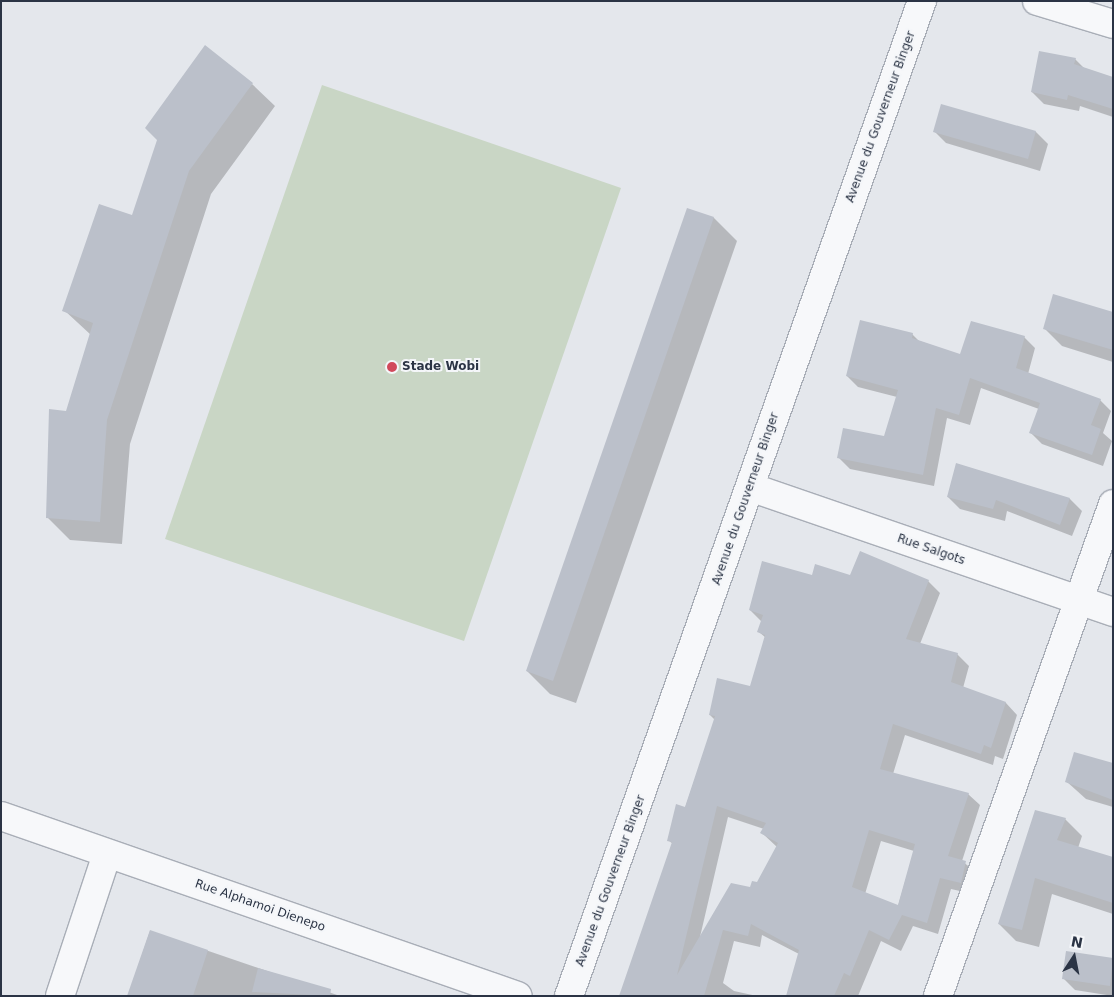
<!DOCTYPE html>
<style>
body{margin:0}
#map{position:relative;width:1114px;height:997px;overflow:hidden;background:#e4e7ec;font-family:"DejaVu Sans",sans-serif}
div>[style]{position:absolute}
.green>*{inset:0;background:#c9d6c5}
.shadow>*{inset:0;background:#0003}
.building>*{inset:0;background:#bbc0ca}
.roads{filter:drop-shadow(1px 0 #a9aeb7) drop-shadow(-1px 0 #a9aeb7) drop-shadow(0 1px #a9aeb7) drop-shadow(0 -1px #a9aeb7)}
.minor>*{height:28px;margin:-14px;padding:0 14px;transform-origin:14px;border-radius:14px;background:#f7f8fa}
.tertiary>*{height:28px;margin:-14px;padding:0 14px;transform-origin:14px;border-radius:14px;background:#f7f8fa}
.dots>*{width:14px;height:14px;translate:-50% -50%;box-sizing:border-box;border:2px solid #f4f6f9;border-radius:50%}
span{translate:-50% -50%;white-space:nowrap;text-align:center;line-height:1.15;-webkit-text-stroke:4px #f4f6f9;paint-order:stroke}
.street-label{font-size:12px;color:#2b3445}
.poi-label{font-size:12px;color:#2b3445;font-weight:700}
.left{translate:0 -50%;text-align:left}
.frame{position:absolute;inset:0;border:2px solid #2b3445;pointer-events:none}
.north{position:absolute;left:1049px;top:932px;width:50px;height:50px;-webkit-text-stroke:4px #f4f6f9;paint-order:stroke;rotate:11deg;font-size:14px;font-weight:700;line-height:20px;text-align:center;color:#2b3445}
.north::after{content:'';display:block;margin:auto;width:18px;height:22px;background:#2b3445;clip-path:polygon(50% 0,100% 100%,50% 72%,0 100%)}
</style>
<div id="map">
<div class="green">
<i style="clip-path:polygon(322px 85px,621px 188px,464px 641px,165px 539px)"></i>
</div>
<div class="shadow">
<i style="clip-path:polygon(1075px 59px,1085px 69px,1113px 78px,1113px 117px,1080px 106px,1079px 111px,1044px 104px,1032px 92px)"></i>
<i style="clip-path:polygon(252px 84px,275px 106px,211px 194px,130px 444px,122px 544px,70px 540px,47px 517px,67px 412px,91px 335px,64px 310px,133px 217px)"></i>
<i style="clip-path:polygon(934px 131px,1036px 132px,1048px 144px,1040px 171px,946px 143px)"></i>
<i style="clip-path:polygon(688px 210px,714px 218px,737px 241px,576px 703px,550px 694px,527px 671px)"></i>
<i style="clip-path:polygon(1113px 313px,1113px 362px,1062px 346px,1044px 328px)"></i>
<i style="clip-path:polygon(912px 334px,919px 341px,960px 355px,1024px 337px,1035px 348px,1028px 374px,1100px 400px,1111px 411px,1103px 433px,1112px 441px,1103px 466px,1042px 444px,1031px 433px,1039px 409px,981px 388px,970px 425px,947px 418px,934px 486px,850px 469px,839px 458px,885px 437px,897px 397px,858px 387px,847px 376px)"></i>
<i style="clip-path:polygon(957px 464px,1070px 499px,1082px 511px,1072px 536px,1007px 511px,1005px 521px,960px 509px,948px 497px)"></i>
<i style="clip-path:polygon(evenodd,851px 576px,928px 581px,940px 593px,920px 644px,957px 654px,969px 666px,963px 688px,1006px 703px,1017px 715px,1003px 759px,995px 756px,993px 765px,905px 735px,893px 774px,968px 794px,980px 805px,962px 861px,978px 874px,973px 894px,951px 889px,938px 934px,913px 926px,901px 951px,881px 941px,858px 996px,787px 996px,799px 954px,762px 935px,760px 947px,734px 941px,723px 983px,734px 991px,757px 996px,622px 996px,673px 844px,668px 840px,685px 808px,715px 720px,710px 715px,751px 687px,766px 638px,759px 632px,762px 622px,750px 610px,812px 577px,851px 576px,728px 817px,764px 829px,762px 833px,777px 847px,758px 884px,700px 937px,728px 817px,851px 576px,881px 841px,914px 851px,898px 906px,865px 894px,881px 841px)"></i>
<i style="clip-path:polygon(1113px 765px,1113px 807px,1086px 799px,1066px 781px)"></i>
<i style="clip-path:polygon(1065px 819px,1082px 836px,1078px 848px,1113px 859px,1113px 914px,1052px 894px,1039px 947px,1016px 941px,999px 924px)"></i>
<i style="clip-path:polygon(150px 931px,340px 996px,128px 996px)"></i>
<i style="clip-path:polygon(1113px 960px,1113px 996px,1075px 990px,1063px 978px)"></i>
</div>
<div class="building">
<i style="clip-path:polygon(205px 45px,253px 83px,189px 171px,107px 420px,100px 522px,46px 518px,49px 409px,66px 411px,93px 323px,62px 311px,99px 204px,132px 215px,157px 140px,145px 128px)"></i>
<i style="clip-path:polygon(1039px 51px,1076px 58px,1074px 64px,1113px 77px,1113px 109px,1068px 95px,1067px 100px,1031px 92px)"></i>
<i style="clip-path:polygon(941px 104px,1036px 131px,1028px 159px,933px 132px)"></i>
<i style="clip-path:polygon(687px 208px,714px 217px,553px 681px,526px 671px)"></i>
<i style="clip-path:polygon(1053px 294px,1113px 312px,1113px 350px,1043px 329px)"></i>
<i style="clip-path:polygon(860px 320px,913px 333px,912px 338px,960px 354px,971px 321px,1025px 336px,1016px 368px,1101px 399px,1091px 425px,1101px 429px,1092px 455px,1029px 433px,1040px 403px,970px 378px,959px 415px,936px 408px,923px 475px,837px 458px,843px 428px,884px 436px,898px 390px,846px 376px)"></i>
<i style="clip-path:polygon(956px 463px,1070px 498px,1060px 525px,996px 500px,993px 509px,947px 497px)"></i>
<i style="clip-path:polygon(evenodd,860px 551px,929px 580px,906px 639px,958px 653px,951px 682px,1006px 702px,991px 748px,984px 745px,981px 754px,893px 724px,880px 769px,969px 793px,948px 856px,966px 861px,961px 883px,940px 878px,927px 923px,902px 915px,889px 940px,869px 930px,850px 976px,844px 973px,834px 996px,786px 996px,799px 950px,751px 924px,748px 936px,723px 930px,704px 996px,619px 996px,672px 842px,667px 841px,676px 804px,685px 807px,715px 716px,709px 715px,717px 678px,750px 686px,765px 635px,757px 632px,763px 615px,749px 610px,762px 561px,812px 575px,815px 564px,850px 575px,860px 551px,717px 806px,766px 823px,760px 833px,778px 843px,757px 882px,752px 881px,750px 887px,731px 883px,677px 975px,717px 806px,860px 551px,869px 830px,915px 844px,898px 905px,852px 887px,869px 830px)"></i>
<i style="clip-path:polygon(1074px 752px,1113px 763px,1113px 800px,1065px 782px)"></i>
<i style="clip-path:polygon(1035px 810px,1066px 818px,1057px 840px,1113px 857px,1113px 903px,1035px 878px,1022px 930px,998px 924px)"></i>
<i style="clip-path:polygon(150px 930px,208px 950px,193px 996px,127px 996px)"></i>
<i style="clip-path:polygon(1066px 951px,1113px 958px,1110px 986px,1062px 979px)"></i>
<i style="clip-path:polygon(258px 968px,331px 989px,330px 996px,252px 992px)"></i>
</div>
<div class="roads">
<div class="minor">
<i style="left:1037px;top:1px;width:79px;rotate:16.8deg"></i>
<i style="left:750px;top:487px;width:384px;rotate:19deg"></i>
<i style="left:1px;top:816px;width:547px;rotate:19.2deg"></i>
<i style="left:60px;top:996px;width:150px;rotate:-71.7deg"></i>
<i style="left:938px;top:996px;width:522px;rotate:-70.42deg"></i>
</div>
<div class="tertiary">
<i style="left:569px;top:996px;width:1056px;rotate:-70.47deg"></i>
</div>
</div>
<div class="dots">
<i style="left:392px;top:367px;background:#d1495b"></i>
</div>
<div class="street-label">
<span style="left:881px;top:117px;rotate:-70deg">Avenue du Gouverneur Binger</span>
<span style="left:746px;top:499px;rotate:-71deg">Avenue du Gouverneur Binger</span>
<span style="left:931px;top:550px;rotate:19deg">Rue Salgots</span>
<span style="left:611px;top:881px;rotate:-70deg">Avenue du Gouverneur Binger</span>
<span style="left:260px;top:906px;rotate:19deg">Rue Alphamoi Dienepo</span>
</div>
<div class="poi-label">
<span class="left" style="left:402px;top:367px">Stade Wobi</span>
</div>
<div class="frame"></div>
<div class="north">N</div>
</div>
